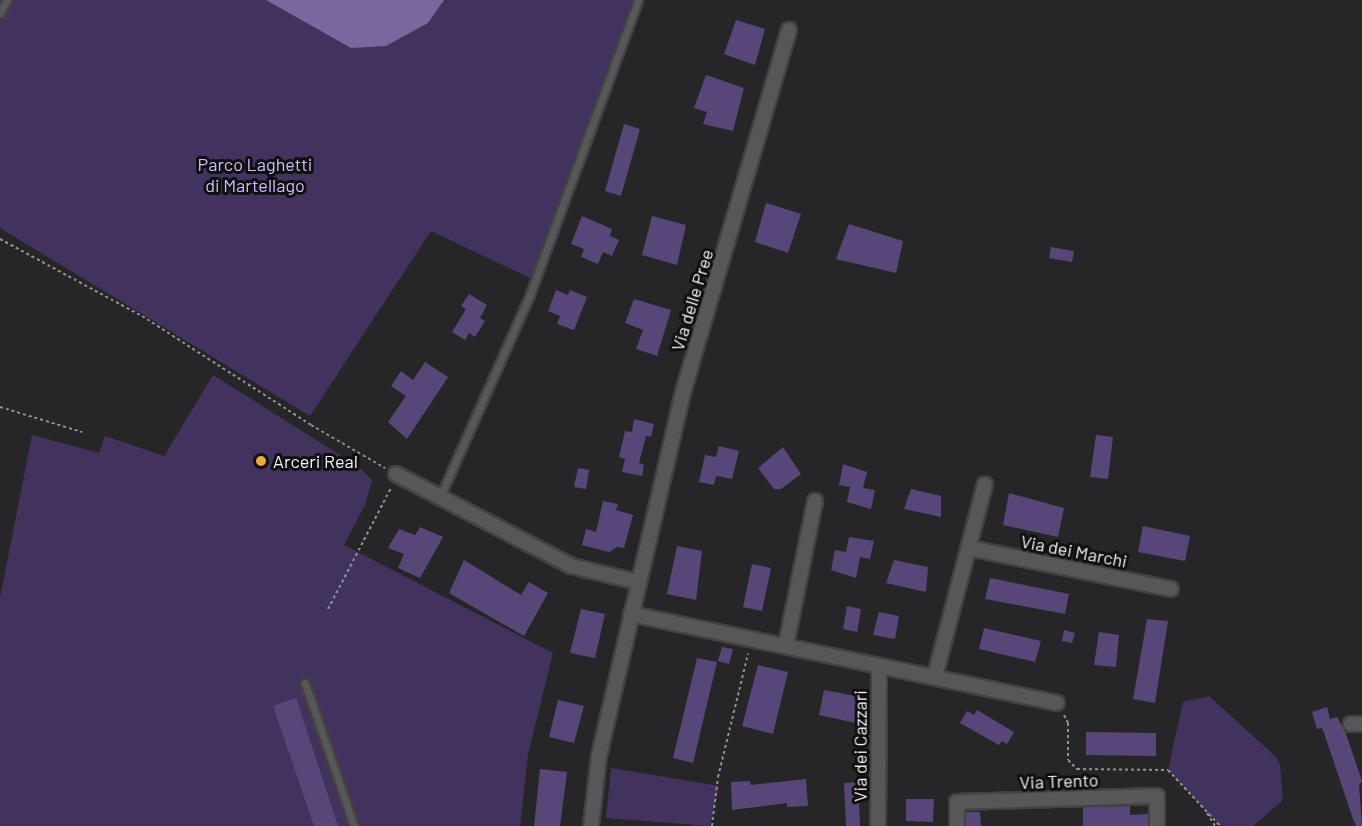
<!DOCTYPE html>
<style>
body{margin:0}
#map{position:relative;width:1362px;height:826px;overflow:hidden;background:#262628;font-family:Barlow,sans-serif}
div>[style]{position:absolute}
.green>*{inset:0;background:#41335e}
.water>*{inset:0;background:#78689d}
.building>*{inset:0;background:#574779}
.path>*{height:2px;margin-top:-1px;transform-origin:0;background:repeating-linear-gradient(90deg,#919192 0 3px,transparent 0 6px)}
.roads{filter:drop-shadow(2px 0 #424243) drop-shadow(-2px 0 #424243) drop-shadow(0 2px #424243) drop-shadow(0 -2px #424243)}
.service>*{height:7px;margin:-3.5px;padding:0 3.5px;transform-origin:3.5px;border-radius:3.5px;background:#575759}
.minor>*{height:14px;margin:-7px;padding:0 7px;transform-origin:7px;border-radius:7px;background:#575759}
.dots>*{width:16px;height:16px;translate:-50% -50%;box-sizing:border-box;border:3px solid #0f0f10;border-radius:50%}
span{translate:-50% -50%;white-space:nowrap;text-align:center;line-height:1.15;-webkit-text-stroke:6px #0f0f10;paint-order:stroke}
.park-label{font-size:18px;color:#d0befe}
.street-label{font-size:18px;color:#f5f5f6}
.poi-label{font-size:18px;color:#f5f5f6}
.left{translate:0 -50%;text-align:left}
</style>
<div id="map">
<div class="green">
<i style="clip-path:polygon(0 0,634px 0,615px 63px,532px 279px,431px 231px,310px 416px,0 228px)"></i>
<i style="clip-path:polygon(213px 375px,359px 467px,372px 480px,365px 505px,344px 545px,553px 653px,528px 754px,520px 826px,0 826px,0 598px,32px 435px,99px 453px,105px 436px,164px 456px)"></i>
<i style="clip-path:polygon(1209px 696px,1276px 757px,1280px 765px,1283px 800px,1253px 826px,1220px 826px,1168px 770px,1183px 702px)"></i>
<i style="clip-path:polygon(611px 768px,719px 786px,710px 826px,606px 818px)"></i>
</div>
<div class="water">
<i style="clip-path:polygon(266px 0,444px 0,428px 23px,386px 46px,351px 48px)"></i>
</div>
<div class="building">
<i style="clip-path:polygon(736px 20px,765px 29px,755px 65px,724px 54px)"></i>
<i style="clip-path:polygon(706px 75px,744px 88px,733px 131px,703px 124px,707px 112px,694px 108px)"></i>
<i style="clip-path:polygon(624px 124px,640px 129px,621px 196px,605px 191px)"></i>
<i style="clip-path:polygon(766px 203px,801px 214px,788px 253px,755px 242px)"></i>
<i style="clip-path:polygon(582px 216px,612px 229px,610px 236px,619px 240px,612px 256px,603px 252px,598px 264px,581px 257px,584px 249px,571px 244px)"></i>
<i style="clip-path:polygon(652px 216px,686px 225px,677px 265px,642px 255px)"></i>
<i style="clip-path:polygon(849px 224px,903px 241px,896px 273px,836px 259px)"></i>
<i style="clip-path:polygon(1051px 247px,1074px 251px,1072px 262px,1049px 258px)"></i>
<i style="clip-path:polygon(556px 290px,568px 295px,570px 290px,587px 297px,574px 330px,557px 324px,560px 316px,548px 311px)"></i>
<i style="clip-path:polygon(469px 294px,487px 305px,480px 318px,485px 321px,475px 337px,469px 333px,465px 340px,452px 332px,466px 309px,461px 306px)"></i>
<i style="clip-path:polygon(634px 299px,671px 310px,657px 356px,636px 349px,643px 330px,625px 323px)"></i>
<i style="clip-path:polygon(425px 362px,448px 377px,407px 439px,388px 422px,406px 396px,391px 386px,401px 371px,413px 380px)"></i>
<i style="clip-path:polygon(634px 419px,654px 424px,651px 437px,646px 436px,639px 463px,644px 465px,642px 476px,622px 472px,625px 459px,619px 457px,625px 431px,632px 432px)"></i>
<i style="clip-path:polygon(1096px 435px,1113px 437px,1108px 479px,1090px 477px)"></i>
<i style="clip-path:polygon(719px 446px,739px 451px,732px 479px,716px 476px,714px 485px,699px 482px,705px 455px,716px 457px)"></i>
<i style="clip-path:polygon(783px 447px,801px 474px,781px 489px,774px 489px,758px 468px)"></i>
<i style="clip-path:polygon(843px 464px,867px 472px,863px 488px,875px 490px,871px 509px,847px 502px,850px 487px,839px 485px)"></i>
<i style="clip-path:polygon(578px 468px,589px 470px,586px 489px,574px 487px)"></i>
<i style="clip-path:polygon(911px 489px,941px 496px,941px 517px,904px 509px)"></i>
<i style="clip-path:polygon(1009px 493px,1064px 508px,1058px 537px,1003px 525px)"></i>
<i style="clip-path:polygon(603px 501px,618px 504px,616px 510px,633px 515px,624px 548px,617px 547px,609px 552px,582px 545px,586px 529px,596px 532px)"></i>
<i style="clip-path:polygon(1143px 526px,1190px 536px,1185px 561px,1138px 552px)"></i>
<i style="clip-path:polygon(420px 527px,443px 537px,420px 578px,398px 568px,404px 554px,388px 548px,399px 529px,415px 535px)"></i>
<i style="clip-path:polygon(849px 537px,874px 541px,870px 559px,860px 557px,856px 578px,831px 570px,835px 550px,846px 552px)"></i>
<i style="clip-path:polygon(677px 546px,702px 551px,696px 600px,667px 594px)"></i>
<i style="clip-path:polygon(464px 560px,521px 595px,529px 582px,548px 593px,524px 636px,449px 593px)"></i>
<i style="clip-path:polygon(894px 560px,928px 567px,926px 592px,886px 583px)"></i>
<i style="clip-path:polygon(752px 564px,771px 568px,762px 611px,743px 607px)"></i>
<i style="clip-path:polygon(990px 578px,1069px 594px,1065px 614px,985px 599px)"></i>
<i style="clip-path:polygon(847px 606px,861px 609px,857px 632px,843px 629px)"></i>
<i style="clip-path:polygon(581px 609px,605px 614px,595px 658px,570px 653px)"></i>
<i style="clip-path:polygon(879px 612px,899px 616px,895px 639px,873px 635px)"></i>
<i style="clip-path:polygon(1147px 619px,1168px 621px,1155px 703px,1133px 699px)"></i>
<i style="clip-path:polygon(984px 628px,1041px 641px,1035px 662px,979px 649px)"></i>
<i style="clip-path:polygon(1064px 630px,1075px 633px,1072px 643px,1062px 641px)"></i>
<i style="clip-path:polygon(1099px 632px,1119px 635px,1116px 667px,1094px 665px)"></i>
<i style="clip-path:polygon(722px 647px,733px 649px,729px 664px,718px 661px)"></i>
<i style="clip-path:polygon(697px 658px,717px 662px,693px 763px,673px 758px)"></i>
<i style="clip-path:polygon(758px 665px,788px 672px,773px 734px,742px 726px)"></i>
<i style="clip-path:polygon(824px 690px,861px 697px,856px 723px,819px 715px)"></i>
<i style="clip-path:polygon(296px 698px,338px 826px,314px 826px,273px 706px)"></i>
<i style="clip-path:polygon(558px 700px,584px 706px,574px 743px,549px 737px)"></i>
<i style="clip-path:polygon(1327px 707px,1330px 719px,1337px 717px,1345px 731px,1362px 781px,1359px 785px,1362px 826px,1356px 826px,1353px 819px,1324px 733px,1322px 728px,1317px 729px,1312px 712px)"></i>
<i style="clip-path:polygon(977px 710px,1014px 732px,1007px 744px,1002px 741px,999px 745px,960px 723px,967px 711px,974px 715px)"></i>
<i style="clip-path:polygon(1086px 732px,1156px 733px,1156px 756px,1086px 755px)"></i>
<i style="clip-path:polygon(540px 769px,567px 772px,560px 826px,534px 826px)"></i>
<i style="clip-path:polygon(806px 779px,808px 806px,787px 807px,787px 803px,732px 810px,731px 782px,750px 781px,751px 785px)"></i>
<i style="clip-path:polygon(858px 782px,860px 826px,846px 826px,844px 783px)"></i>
<i style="clip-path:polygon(906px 799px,934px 799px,933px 822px,906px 821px)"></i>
<i style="clip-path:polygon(1130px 806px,1130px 815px,1148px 814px,1148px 826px,1083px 826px,1083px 807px)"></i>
<i style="clip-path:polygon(966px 812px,980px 812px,981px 826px,966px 826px)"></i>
</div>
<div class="path">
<i style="left:0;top:239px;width:162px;rotate:28.5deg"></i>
<i style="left:142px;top:316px;width:201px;rotate:32.8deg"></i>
<i style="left:311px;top:425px;width:86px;rotate:30.2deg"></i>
<i style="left:0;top:407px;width:86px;rotate:17deg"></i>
<i style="left:328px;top:609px;width:136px;rotate:-62.5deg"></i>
<i style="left:1064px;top:715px;width:9px;rotate:63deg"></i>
<i style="left:1068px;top:723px;width:37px;rotate:90deg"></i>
<i style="left:1068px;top:760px;width:13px;rotate:45deg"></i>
<i style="left:1077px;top:769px;width:91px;rotate:0.6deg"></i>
<i style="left:1168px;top:770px;width:76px;rotate:47.1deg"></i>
<i style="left:1207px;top:813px;width:15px;rotate:58deg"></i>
<i style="left:712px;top:826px;width:49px;rotate:-83deg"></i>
<i style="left:718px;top:777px;width:127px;rotate:-76.3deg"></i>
</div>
<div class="roads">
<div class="service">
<i style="left:0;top:13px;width:15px;rotate:-62deg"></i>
<i style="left:439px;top:499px;width:221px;rotate:-66deg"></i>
<i style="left:529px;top:297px;width:316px;rotate:-69.8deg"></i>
<i style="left:305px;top:683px;width:151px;rotate:71.1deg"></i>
</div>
<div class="minor">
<i style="left:396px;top:474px;width:198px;rotate:27.7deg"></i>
<i style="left:571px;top:566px;width:69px;rotate:13.4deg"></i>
<i style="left:969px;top:548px;width:206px;rotate:11.5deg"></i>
<i style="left:631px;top:614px;width:435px;rotate:11.8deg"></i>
<i style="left:786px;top:645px;width:147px;rotate:-78.6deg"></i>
<i style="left:935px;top:676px;width:198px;rotate:-75.4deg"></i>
<i style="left:1351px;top:724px;width:11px"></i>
<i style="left:591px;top:826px;width:70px;rotate:-83.5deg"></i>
<i style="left:599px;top:756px;width:377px;rotate:-77deg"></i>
<i style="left:684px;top:389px;width:374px;rotate:-73.7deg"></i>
<i style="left:878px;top:826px;width:160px;rotate:-89.6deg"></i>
<i style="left:957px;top:826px;width:24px;rotate:-90deg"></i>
<i style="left:957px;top:802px;width:200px;rotate:-1.7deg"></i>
<i style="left:1157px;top:796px;width:30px;rotate:90deg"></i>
</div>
</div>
<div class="dots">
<i style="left:261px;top:461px;background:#eca93b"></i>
</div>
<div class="park-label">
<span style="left:255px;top:175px">Parco Laghetti<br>di Martellago</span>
</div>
<div class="street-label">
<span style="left:692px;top:300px;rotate:-73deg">Via delle Pree</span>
<span style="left:1074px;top:551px;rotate:11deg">Via dei Marchi</span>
<span style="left:860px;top:746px;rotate:-90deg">Via dei Cazzari</span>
<span style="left:1059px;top:781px;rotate:-2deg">Via Trento</span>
</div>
<div class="poi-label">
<span class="left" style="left:273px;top:461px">Arceri Real</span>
</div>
</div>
